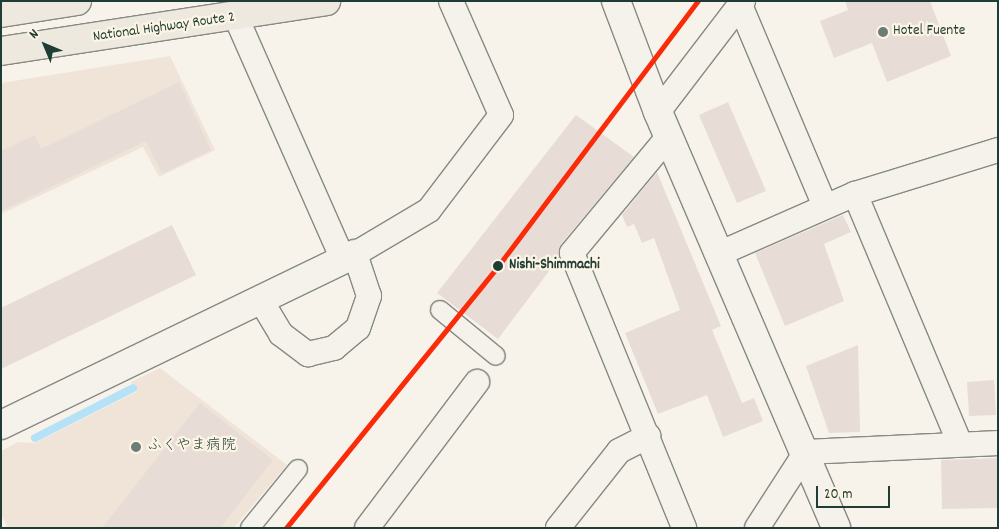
<!DOCTYPE html>
<meta charset="utf-8">
<style>
body{margin:0}
#map{position:relative;width:999px;height:529px;overflow:hidden;background:#f7f3ea;font-family:Dekko,"Klee One",sans-serif}
div>[style]{position:absolute}
.built>*{inset:0;background:#f0e4d9}
.stream>*{height:8px;margin:-4px;padding:0 4px;transform-origin:4px;border-radius:4px;background:#b5e2f6}
.building>*{inset:0;background:#e8dcd7}
.roads{filter:drop-shadow(1px 0 #868984) drop-shadow(-1px 0 #868984) drop-shadow(0 1px #868984) drop-shadow(0 -1px #868984)}
.pedestrian>*{height:18px;margin:-9px;padding:0 9px;transform-origin:9px;border-radius:9px;background:#f5f2ec}
.minor>*{height:24px;margin:-12px;padding:0 12px;transform-origin:12px;border-radius:12px;background:#f5f2ec}
.tertiary>*{height:28px;margin:-14px;padding:0 14px;transform-origin:14px;border-radius:14px;background:#f5f2ec}
.trunk>*{height:28px;margin:-14px;padding:0 14px;transform-origin:14px;border-radius:14px;background:#eee9de}
.rail-1>*{height:5px;margin:-2.5px;padding:0 2.5px;transform-origin:2.5px;border-radius:2.5px;background:#fa2b08}
.dots>*{width:14px;height:14px;translate:-50% -50%;box-sizing:border-box;border:2px solid #fcf5e5;border-radius:50%}
span{translate:-50% -50%;white-space:nowrap;text-align:center;line-height:1.15;-webkit-text-stroke:4.5px #fcf5e5;paint-order:stroke}
.street-label{font-size:15px;color:#1f3d34}
.poi-label{font-size:15px;color:#1f3d34}
.left{translate:0 -50%;text-align:left}
.stop-label{font-size:15px;color:#1f3d34;font-weight:700}
.frame{position:absolute;inset:0;border:2px solid #1f3d34;pointer-events:none}
.north{position:absolute;left:20px;top:20px;width:50px;height:50px;-webkit-text-stroke:4px #fcf5e5;paint-order:stroke;rotate:315deg;font-size:14px;font-weight:700;line-height:20px;text-align:center;color:#1f3d34}
.north::after{content:'';display:block;margin:auto;width:18px;height:22px;background:#1f3d34;clip-path:polygon(50% 0,100% 100%,50% 72%,0 100%)}
.scale{position:absolute;left:816px;top:486px;width:74px;height:22px;box-sizing:border-box;border:2px solid #1f3d34;border-top:0;padding-left:6px;font-size:15px;line-height:18px;white-space:nowrap;color:#1f3d34;-webkit-text-stroke:4px #fcf5e5;paint-order:stroke}
</style>
<div id="map">
<div class="built">
<i style="clip-path:polygon(170px 56px,215px 150px,159px 177px,143px 147px,1px 214px,1px 83px)"></i>
<i style="clip-path:polygon(160px 368px,287px 465px,234px 528px,8px 528px,1px 515px,1px 451px,18px 442px,35px 443px,136px 392px,131px 382px)"></i>
</div>
<div class="stream">
<i style="left:35px;top:438px;width:110px;rotate:-27deg"></i>
</div>
<div class="building">
<i style="clip-path:polygon(845px 1px,930px 1px,951px 56px,887px 82px,872px 43px,834px 58px,820px 21px,848px 10px)"></i>
<i style="clip-path:polygon(179px 82px,211px 150px,162px 174px,146px 141px,1px 211px,1px 151px,35px 135px,41px 149px)"></i>
<i style="clip-path:polygon(728px 102px,766px 191px,737px 203px,699px 115px)"></i>
<i style="clip-path:polygon(576px 115px,634px 157px,561px 244px,559px 258px,498px 339px,437px 293px)"></i>
<i style="clip-path:polygon(657px 172px,721px 326px,712px 330px,742px 403px,754px 398px,763px 421px,723px 437px,707px 395px,658px 414px,625px 333px,680px 310px,654px 238px,642px 243px,634px 224px,627px 227px,622px 215px)"></i>
<i style="clip-path:polygon(843px 215px,851px 232px,824px 244px,844px 301px,785px 326px,755px 253px)"></i>
<i style="clip-path:polygon(172px 225px,196px 275px,1px 369px,1px 308px)"></i>
<i style="clip-path:polygon(858px 345px,860px 432px,829px 433px,806px 366px)"></i>
<i style="clip-path:polygon(994px 380px,996px 415px,969px 416px,967px 382px)"></i>
<i style="clip-path:polygon(200px 403px,273px 460px,220px 528px,102px 528px)"></i>
<i style="clip-path:polygon(998px 458px,998px 508px,942px 509px,941px 460px)"></i>
</div>
<div class="roads">
<div class="pedestrian">
<i style="left:440px;top:310px;width:72px;rotate:39.4deg"></i>
<i style="left:250px;top:528px;width:76px;rotate:-50.9deg"></i>
</div>
<div class="minor">
<i style="left:740px;top:5px;width:218px;rotate:67.1deg"></i>
<i style="left:236px;top:17px;width:266px;rotate:66.2deg"></i>
<i style="left:658px;top:112px;width:140px;rotate:-52.6deg"></i>
<i style="left:669px;top:136px;width:152px;rotate:129.7deg"></i>
<i style="left:572px;top:253px;width:297px;rotate:67.8deg"></i>
<i style="left:855px;top:194px;width:271px;rotate:67.2deg"></i>
<i style="left:721px;top:253px;width:146px;rotate:-23.8deg"></i>
<i style="left:855px;top:194px;width:150px;rotate:-17.1deg"></i>
<i style="left:260px;top:299px;width:41px;rotate:59deg"></i>
<i style="left:281px;top:334px;width:34px;rotate:37deg"></i>
<i style="left:308px;top:354px;width:27px;rotate:-13deg"></i>
<i style="left:334px;top:348px;width:31px;rotate:-40deg"></i>
<i style="left:358px;top:328px;width:34px;rotate:-71deg"></i>
<i style="left:369px;top:296px;width:44px;rotate:-108.4deg"></i>
<i style="left:355px;top:254px;width:86px;rotate:-30.7deg"></i>
<i style="left:429px;top:210px;width:119px;rotate:-52.8deg"></i>
<i style="left:501px;top:115px;width:124px;rotate:-113.7deg"></i>
<i style="left:367px;top:528px;width:183px;rotate:-53deg"></i>
<i style="left:558px;top:528px;width:98px;rotate:-51.6deg"></i>
<i style="left:619px;top:451px;width:33px;rotate:-27deg"></i>
<i style="left:757px;top:528px;width:90px;rotate:-57.2deg"></i>
<i style="left:806px;top:452px;width:192px;rotate:-2.7deg"></i>
</div>
<div class="tertiary">
<i style="left:616px;top:1px;width:119px;rotate:69.3deg"></i>
<i style="left:658px;top:112px;width:452px;rotate:66.8deg"></i>
<i style="left:1px;top:425px;width:393px;rotate:-25.8deg"></i>
</div>
<div class="trunk">
<i style="left:1px;top:13px;width:77px;rotate:-9deg"></i>
<i style="left:1px;top:51px;width:329px;rotate:-8.7deg"></i>
</div>
</div>
<div class="rail-1">
<i style="left:286px;top:528px;width:337px;rotate:-51deg"></i>
<i style="left:498px;top:266px;width:332px;rotate:-53deg"></i>
</div>
<div class="dots">
<i style="left:883px;top:32px;background:#6b7d74"></i>
<i style="left:498px;top:266px;background:#1f3d34"></i>
<i style="left:136px;top:447px;background:#6b7d74"></i>
</div>
<div class="street-label">
<span style="left:164px;top:28px;rotate:-8deg">National Highway Route 2</span>
</div>
<div class="poi-label">
<span class="left" style="left:893px;top:32px">Hotel Fuente</span>
<span class="left" style="left:147px;top:447px">ふくやま病院</span>
</div>
<div class="stop-label">
<span class="left" style="left:509px;top:266px">Nishi-Shimmachi</span>
</div>
<div class="frame"></div>
<div class="north">N</div>
<div class="scale">20 m</div>
</div>
